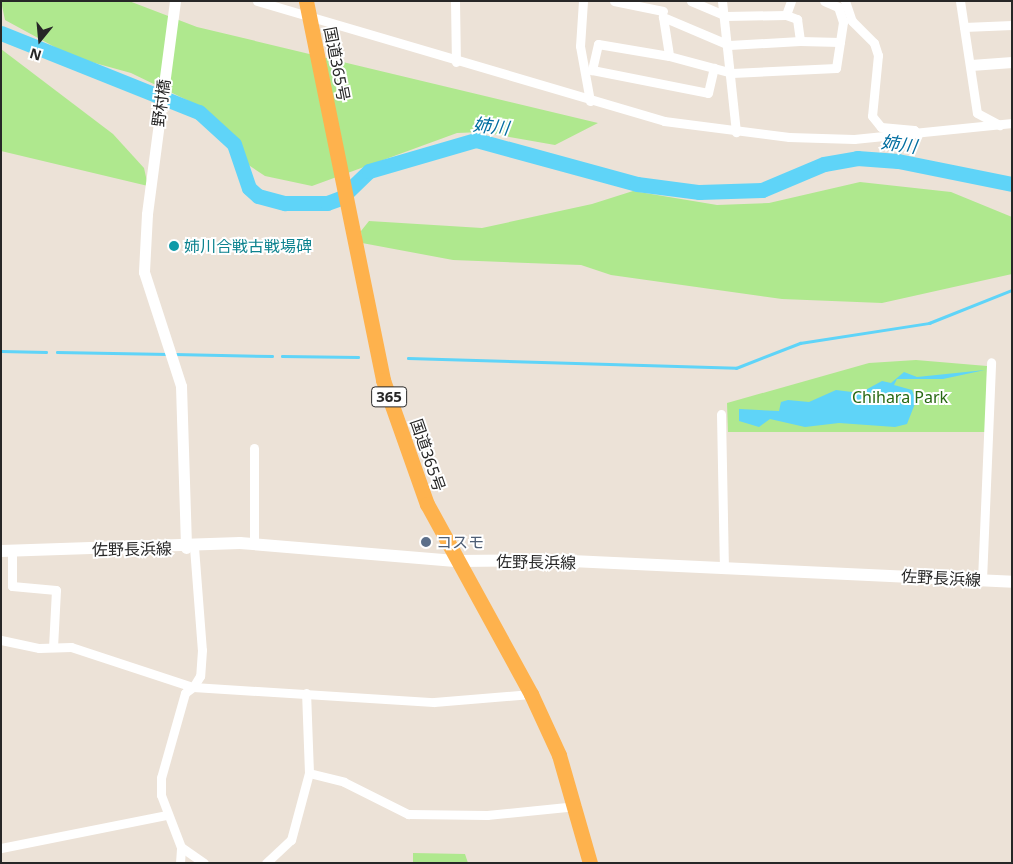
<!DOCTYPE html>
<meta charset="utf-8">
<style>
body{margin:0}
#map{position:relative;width:1013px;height:864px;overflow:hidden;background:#ece2d7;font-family:"Noto Sans","Noto Sans JP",sans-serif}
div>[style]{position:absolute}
.green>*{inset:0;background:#afe88e}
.water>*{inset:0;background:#5fd4f8}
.stream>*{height:2.5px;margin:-1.25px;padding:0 1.25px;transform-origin:1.25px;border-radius:1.25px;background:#5fd4f8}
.river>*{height:15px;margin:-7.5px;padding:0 7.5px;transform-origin:7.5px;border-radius:7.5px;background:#5fd4f8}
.minor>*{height:9px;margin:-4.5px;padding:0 4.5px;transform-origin:4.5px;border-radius:4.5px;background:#fff}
.tertiary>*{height:11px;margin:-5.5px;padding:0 5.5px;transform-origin:5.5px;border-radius:5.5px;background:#fff}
.secondary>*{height:12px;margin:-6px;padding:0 6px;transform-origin:6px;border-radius:6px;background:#fff}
.trunk>*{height:15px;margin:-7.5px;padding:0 7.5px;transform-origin:7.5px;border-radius:7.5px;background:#feb24d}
.dots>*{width:14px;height:14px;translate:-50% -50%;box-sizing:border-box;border:2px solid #fff;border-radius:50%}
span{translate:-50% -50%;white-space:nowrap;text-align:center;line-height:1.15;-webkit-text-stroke:4px #fff;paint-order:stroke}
.shield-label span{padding:1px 4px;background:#fff;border:1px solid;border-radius:4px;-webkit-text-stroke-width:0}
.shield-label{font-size:15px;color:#272727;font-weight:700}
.street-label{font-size:16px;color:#272727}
.culture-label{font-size:16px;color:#0d838f}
.left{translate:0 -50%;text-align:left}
.park-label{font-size:16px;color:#276813}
.service-label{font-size:16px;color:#4e5e75}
.water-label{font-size:18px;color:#026ea0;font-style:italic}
.frame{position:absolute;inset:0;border:2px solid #272727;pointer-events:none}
.north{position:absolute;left:15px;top:15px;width:50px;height:50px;-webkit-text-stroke:4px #fff;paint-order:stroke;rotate:197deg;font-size:14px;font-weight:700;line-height:20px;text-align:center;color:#272727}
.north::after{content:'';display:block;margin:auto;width:18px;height:22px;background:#272727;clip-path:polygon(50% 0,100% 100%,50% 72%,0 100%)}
</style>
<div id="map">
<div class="green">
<i style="clip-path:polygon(1px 1px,129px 1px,197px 27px,598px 123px,555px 145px,482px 132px,457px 133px,312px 186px,265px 176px,244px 162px,235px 137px,195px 104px,131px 73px,73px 57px,5px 20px)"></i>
<i style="clip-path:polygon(1px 49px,113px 134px,144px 168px,148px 186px,1px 151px)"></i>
<i style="clip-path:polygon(860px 182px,951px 192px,1012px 217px,1012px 274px,882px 303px,782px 299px,611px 275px,581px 265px,453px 260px,362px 243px,361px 231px,369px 221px,482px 228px,592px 204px,633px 191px,717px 205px,769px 203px)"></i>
<i style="clip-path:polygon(916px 360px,987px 366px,986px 432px,728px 432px,727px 403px,869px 363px)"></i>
<i style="clip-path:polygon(413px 853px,465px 854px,468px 863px,413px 863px)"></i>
</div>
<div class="water">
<i style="clip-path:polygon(985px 370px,943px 379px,897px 379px,894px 385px,912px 390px,916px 401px,907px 424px,895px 427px,839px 423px,805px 427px,770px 419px,759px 427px,739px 421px,739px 409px,779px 411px,781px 402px,788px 400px,809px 402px,836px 390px,860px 393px,882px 381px,891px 383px,904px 372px,917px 377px)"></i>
</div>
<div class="stream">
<i style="left:1px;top:351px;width:45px;rotate:1.3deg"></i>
<i style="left:57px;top:352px;width:111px;rotate:1deg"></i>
<i style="left:174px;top:354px;width:98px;rotate:1.2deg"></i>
<i style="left:282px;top:356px;width:76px;rotate:0.8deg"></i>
<i style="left:408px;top:358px;width:328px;rotate:1.7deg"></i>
<i style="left:736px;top:368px;width:69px;rotate:-21.3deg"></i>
<i style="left:800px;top:343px;width:131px;rotate:-8.8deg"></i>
<i style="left:929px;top:323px;width:89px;rotate:-21.7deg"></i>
</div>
<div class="river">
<i style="left:1px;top:33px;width:213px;rotate:21.8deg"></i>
<i style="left:199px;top:112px;width:47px;rotate:42.4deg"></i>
<i style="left:234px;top:144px;width:46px;rotate:71.2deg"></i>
<i style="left:249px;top:188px;width:12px;rotate:42deg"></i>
<i style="left:258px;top:196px;width:28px;rotate:15deg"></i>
<i style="left:285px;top:203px;width:42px"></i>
<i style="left:327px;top:203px;width:15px;rotate:-20deg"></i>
<i style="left:341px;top:198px;width:39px;rotate:-44deg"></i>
<i style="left:369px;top:171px;width:111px;rotate:-16.2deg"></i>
<i style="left:476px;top:140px;width:167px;rotate:15.3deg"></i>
<i style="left:637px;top:184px;width:63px;rotate:7.4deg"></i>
<i style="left:699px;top:192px;width:63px;rotate:-1.8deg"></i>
<i style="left:762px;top:190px;width:67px;rotate:-22.8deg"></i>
<i style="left:824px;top:164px;width:34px;rotate:-10deg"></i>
<i style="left:857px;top:158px;width:41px;rotate:4.2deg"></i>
<i style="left:898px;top:161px;width:116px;rotate:11.4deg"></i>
</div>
<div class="minor">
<i style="left:257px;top:1px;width:424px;rotate:16.4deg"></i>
<i style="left:664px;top:121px;width:126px;rotate:7.3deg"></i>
<i style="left:789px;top:137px;width:65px;rotate:1.8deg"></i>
<i style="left:854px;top:139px;width:159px;rotate:-5.8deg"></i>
<i style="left:455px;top:1px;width:61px;rotate:89.1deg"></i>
<i style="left:583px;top:1px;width:45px;rotate:93.8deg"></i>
<i style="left:580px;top:46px;width:56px;rotate:79.7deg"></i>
<i style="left:614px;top:1px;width:50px;rotate:11.5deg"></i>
<i style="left:691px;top:1px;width:38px;rotate:23deg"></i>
<i style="left:726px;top:16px;width:60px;rotate:-1deg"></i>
<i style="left:722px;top:1px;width:132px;rotate:83.9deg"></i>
<i style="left:791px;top:1px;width:15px;rotate:110deg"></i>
<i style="left:786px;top:15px;width:12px;rotate:20deg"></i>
<i style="left:797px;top:19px;width:22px;rotate:82deg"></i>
<i style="left:800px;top:41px;width:40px;rotate:1.4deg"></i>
<i style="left:845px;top:1px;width:21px;rotate:71deg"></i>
<i style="left:852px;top:21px;width:31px;rotate:45deg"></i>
<i style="left:874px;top:43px;width:13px;rotate:72deg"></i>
<i style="left:878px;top:55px;width:61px;rotate:95.6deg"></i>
<i style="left:872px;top:116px;width:14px;rotate:51deg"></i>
<i style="left:881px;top:127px;width:33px;rotate:5deg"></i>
<i style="left:914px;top:130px;width:6px;rotate:45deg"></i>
<i style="left:960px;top:1px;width:113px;rotate:81.4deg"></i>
<i style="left:977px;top:113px;width:26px;rotate:28deg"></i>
<i style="left:964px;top:27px;width:48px;rotate:-2.4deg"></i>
<i style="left:800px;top:41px;width:71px;rotate:176.8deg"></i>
<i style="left:729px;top:45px;width:72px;rotate:-157deg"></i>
<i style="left:663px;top:17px;width:39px;rotate:81deg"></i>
<i style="left:669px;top:56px;width:65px;rotate:15.1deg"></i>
<i style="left:732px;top:73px;width:104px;rotate:-2.8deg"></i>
<i style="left:836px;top:68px;width:47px;rotate:-81.3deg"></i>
<i style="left:843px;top:22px;width:16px;rotate:-108deg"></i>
<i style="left:838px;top:7px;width:15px;rotate:-157deg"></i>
<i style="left:669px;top:56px;width:72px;rotate:-170.4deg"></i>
<i style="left:598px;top:44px;width:27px;rotate:103deg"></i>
<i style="left:592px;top:70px;width:118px;rotate:11.2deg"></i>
<i style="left:708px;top:93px;width:26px;rotate:-77deg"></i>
<i style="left:721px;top:414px;width:154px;rotate:88.9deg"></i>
<i style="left:254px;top:448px;width:96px;rotate:90deg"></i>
<i style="left:194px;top:547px;width:103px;rotate:85.6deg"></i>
<i style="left:202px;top:650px;width:26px;rotate:94deg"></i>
<i style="left:200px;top:676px;width:13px;rotate:122deg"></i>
<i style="left:193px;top:687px;width:241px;rotate:3.6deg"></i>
<i style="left:434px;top:702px;width:97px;rotate:-4.7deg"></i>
<i style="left:12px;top:552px;width:34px;rotate:90deg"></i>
<i style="left:12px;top:586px;width:44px;rotate:5.2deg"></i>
<i style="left:56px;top:590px;width:57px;rotate:93deg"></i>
<i style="left:982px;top:580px;width:218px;rotate:-87.6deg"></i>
<i style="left:1px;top:640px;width:39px;rotate:12deg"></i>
<i style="left:39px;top:648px;width:32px;rotate:-2deg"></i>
<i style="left:71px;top:647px;width:128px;rotate:18.2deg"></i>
<i style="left:193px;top:687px;width:10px;rotate:143deg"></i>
<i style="left:185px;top:693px;width:88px;rotate:105.8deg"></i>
<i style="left:161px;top:778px;width:17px;rotate:90deg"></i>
<i style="left:161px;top:795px;width:56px;rotate:69deg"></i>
<i style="left:181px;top:847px;width:28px;rotate:35deg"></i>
<i style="left:309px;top:773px;width:36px;rotate:14deg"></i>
<i style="left:344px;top:782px;width:72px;rotate:26.6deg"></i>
<i style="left:408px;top:814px;width:79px;rotate:0.7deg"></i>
<i style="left:487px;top:815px;width:90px;rotate:-5.7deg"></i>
<i style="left:1px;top:848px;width:168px;rotate:-11.3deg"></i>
<i style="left:180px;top:863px;width:16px;rotate:-86deg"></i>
<i style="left:266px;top:863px;width:34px;rotate:-43deg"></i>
<i style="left:291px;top:840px;width:69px;rotate:-75deg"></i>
<i style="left:309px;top:773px;width:80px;rotate:-92.1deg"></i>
</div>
<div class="tertiary">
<i style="left:175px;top:1px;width:215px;rotate:97.5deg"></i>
<i style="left:147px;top:214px;width:58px;rotate:93deg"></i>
<i style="left:144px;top:272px;width:120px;rotate:72deg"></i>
<i style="left:181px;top:386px;width:162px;rotate:88.2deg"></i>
<i style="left:971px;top:65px;width:41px;rotate:-4.2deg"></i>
</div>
<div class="secondary">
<i style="left:1px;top:551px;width:239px;rotate:-1.9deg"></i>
<i style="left:240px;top:543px;width:216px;rotate:4.8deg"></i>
<i style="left:455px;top:561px;width:95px;rotate:-0.6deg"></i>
<i style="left:550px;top:560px;width:463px;rotate:2.7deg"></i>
</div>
<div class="trunk">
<i style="left:306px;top:1px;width:387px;rotate:78.5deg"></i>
<i style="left:383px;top:380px;width:132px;rotate:70.5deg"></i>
<i style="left:427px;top:504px;width:217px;rotate:61.3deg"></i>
<i style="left:531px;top:694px;width:67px;rotate:65.3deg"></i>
<i style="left:559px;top:755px;width:112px;rotate:74deg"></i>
</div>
<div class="dots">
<i style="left:174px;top:246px;background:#0f9aa8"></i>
<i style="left:426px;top:542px;background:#5c6f8a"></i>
</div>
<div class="shield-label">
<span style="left:389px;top:397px">365</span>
</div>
<div class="street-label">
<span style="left:337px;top:64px;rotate:79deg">国道365号</span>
<span style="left:161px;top:103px;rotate:-82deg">野村橋</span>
<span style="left:428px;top:455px;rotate:71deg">国道365号</span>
<span style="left:132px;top:549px;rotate:-1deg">佐野長浜線</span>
<span style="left:536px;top:562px;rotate:1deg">佐野長浜線</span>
<span style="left:941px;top:578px;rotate:3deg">佐野長浜線</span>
</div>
<div class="culture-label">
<span class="left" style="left:184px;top:246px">姉川合戦古戦場碑</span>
</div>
<div class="park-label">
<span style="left:900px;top:397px">Chihara Park</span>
</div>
<div class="service-label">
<span class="left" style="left:436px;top:542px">コスモ</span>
</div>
<div class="water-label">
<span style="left:491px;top:126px;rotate:7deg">姉川</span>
<span style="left:899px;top:144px;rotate:8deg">姉川</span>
</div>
<div class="frame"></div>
<div class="north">N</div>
</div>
